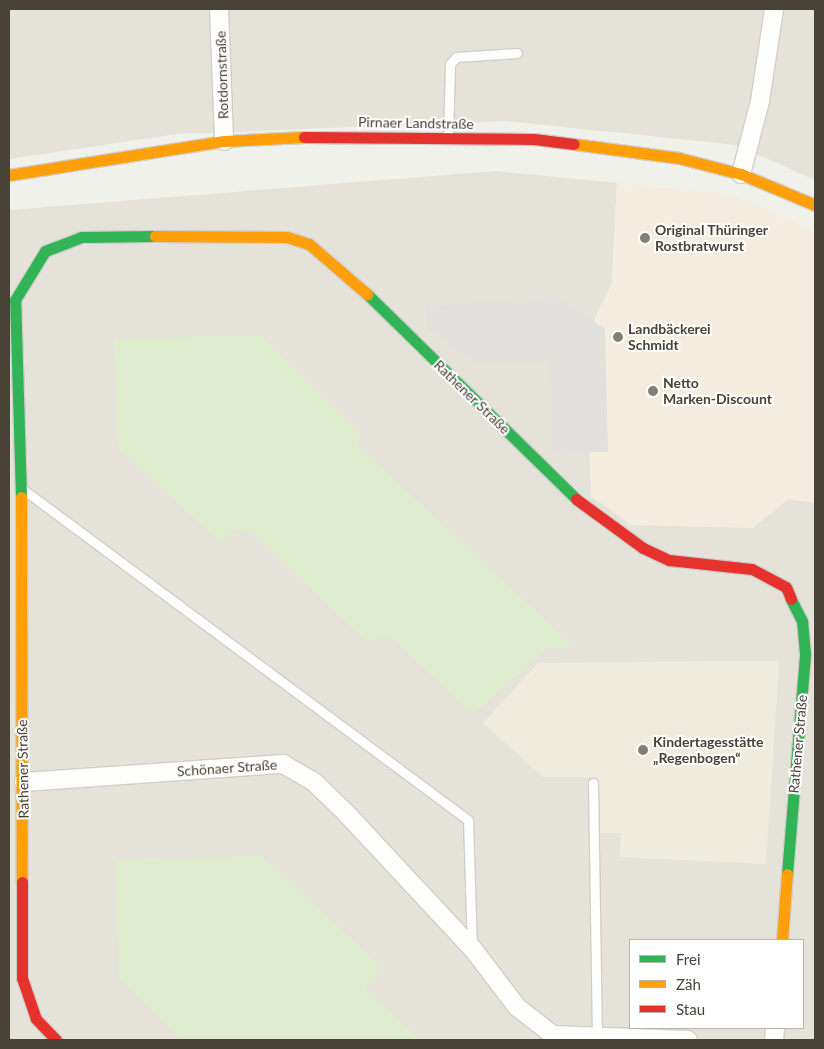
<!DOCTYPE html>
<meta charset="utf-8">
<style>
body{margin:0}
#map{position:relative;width:824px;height:1049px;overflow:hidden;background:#f1f1ec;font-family:Lato,sans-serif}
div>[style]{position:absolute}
.residential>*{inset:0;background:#e5e3d9}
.commercial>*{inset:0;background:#f4eddf}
.education>*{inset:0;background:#efecde}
.green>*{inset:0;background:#deeccd}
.parking>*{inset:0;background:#e1e0dc}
.roads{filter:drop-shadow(1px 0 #d0ceca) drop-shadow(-1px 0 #d0ceca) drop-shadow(0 1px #d0ceca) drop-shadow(0 -1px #d0ceca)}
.lane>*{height:9px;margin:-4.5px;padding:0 4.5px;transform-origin:4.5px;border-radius:4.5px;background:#fdfdfc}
.street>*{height:18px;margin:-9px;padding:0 9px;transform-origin:9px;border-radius:9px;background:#fdfdfc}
.fast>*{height:11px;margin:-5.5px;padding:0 5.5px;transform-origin:5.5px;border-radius:5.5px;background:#30b455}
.slow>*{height:11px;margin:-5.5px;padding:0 5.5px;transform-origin:5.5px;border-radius:5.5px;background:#ff9f0a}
.jam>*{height:11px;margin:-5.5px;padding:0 5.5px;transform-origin:5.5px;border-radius:5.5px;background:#e5322d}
.dots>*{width:14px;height:14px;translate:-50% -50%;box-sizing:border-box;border:2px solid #fff;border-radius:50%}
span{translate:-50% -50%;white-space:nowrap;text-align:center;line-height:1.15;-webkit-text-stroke:4px #fff;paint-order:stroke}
.street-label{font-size:14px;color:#484237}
.poi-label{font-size:14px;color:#484237;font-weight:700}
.left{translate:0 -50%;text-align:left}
.frame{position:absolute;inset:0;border:10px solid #484237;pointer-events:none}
.legend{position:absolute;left:629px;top:939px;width:175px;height:90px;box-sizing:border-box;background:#fff;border:1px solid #b6b3af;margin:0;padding:6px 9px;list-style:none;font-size:15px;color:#484237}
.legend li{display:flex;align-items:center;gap:10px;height:25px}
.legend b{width:25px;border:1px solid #b6b3af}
</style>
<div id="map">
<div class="residential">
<i style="clip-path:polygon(9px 9px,815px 9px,815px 180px,736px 145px,505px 121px,178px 134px,9px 159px)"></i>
<i style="clip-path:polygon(evenodd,495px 171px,617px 183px,612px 283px,586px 337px,753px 528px,788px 499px,815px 503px,815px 1040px,9px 1040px,9px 210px,495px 171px,630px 940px,803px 940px,803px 1028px,630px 1028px,630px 940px)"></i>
</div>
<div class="commercial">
<i style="clip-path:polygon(617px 183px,732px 195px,815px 231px,815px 503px,788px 499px,753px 528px,631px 525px,591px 496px,586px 337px,612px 283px)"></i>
</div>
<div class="education">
<i style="clip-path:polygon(779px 661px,766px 864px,620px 857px,621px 833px,599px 833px,597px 777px,543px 777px,483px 723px,538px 663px)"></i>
</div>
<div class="green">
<i style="clip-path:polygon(261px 335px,361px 434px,358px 446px,574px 647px,546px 649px,473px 714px,392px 638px,365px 640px,249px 530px,235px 530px,220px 542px,118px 448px,114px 339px)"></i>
<i style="clip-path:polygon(261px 856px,383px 968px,364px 988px,420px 1040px,183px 1040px,119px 978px,115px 860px)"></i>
</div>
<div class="parking">
<i style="clip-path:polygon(561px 298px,605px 329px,608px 452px,552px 453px,551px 361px,473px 362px,427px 328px,426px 306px)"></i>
</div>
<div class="roads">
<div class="lane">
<i style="left:448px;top:137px;width:73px;rotate:-88.4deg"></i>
<i style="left:450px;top:64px;width:9px;rotate:-49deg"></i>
<i style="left:456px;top:57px;width:61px;rotate:-3.8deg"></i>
<i style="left:24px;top:490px;width:553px;rotate:36.62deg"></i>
<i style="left:468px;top:820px;width:127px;rotate:88.2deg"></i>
<i style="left:593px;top:783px;width:254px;rotate:89.1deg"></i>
</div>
<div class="street">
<i style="left:219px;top:9px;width:132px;rotate:87.8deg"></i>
<i style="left:741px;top:174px;width:75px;rotate:-75.4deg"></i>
<i style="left:760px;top:101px;width:93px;rotate:-81.3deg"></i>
<i style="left:24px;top:782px;width:260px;rotate:-4deg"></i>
<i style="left:283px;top:764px;width:34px;rotate:30deg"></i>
<i style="left:313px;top:781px;width:46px;rotate:44.1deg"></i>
<i style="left:346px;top:813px;width:186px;rotate:47deg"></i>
<i style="left:473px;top:949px;width:73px;rotate:52.8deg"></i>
<i style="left:517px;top:1007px;width:46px;rotate:37.9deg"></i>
<i style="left:553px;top:1035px;width:135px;rotate:2.1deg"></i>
<i style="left:774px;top:1040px;width:12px;rotate:-85deg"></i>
</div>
<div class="fast">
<i style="left:367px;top:294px;width:293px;rotate:44.4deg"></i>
<i style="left:21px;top:497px;width:197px;rotate:-91.7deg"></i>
<i style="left:15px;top:300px;width:57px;rotate:-58.5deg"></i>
<i style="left:45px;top:251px;width:39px;rotate:-21deg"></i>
<i style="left:81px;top:237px;width:74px;rotate:-0.8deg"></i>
<i style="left:787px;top:874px;width:221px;rotate:-85.3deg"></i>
<i style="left:805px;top:654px;width:33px;rotate:-95deg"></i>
<i style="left:802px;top:621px;width:25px;rotate:-117deg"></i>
</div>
<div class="slow">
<i style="left:574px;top:144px;width:106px;rotate:7.6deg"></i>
<i style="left:679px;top:158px;width:64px;rotate:14.5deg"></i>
<i style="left:741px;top:174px;width:80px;rotate:22.7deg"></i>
<i style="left:9px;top:175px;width:218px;rotate:-9deg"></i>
<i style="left:224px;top:141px;width:80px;rotate:-2.9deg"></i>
<i style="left:155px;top:236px;width:132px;rotate:0.4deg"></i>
<i style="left:287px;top:237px;width:23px;rotate:18deg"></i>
<i style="left:309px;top:244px;width:77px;rotate:40.8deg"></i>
<i style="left:21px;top:497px;width:385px;rotate:89.9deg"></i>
<i style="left:782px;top:940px;width:66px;rotate:-85.7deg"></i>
</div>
<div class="jam">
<i style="left:304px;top:137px;width:230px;rotate:0.5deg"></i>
<i style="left:534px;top:139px;width:40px;rotate:7.1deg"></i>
<i style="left:576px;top:499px;width:83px;rotate:36.2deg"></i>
<i style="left:643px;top:548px;width:29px;rotate:25deg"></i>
<i style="left:669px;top:560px;width:83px;rotate:6.2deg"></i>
<i style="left:752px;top:569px;width:38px;rotate:28deg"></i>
<i style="left:786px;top:587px;width:13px;rotate:67deg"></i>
<i style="left:22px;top:882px;width:96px;rotate:90deg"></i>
<i style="left:22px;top:978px;width:43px;rotate:71.1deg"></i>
<i style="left:36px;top:1019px;width:29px;rotate:46deg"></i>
</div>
</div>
<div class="dots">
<i style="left:645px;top:238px;background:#837f76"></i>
<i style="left:618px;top:337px;background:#837f76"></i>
<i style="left:653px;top:391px;background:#837f76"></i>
<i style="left:643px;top:750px;background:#837f76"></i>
</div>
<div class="street-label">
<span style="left:222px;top:75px;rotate:-92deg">Rotdornstraße</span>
<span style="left:416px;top:123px;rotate:1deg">Pirnaer Landstraße</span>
<span style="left:472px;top:397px;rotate:44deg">Rathener Straße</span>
<span style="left:798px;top:744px;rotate:-85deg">Rathener Straße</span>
<span style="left:227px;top:768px;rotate:-4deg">Schönaer Straße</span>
<span style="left:23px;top:769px;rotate:-91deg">Rathener Straße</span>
</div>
<div class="poi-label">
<span class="left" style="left:655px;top:238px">Original Thüringer<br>Rostbratwurst</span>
<span class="left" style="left:628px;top:337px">Landbäckerei<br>Schmidt</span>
<span class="left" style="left:663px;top:391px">Netto<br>Marken-Discount</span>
<span class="left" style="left:653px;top:750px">Kindertagesstätte<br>„Regenbogen“</span>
</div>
<div class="frame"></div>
<ul class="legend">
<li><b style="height:6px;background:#30b455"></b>Frei</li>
<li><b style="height:6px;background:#ff9f0a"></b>Zäh</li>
<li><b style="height:6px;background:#e5322d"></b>Stau</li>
</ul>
</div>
